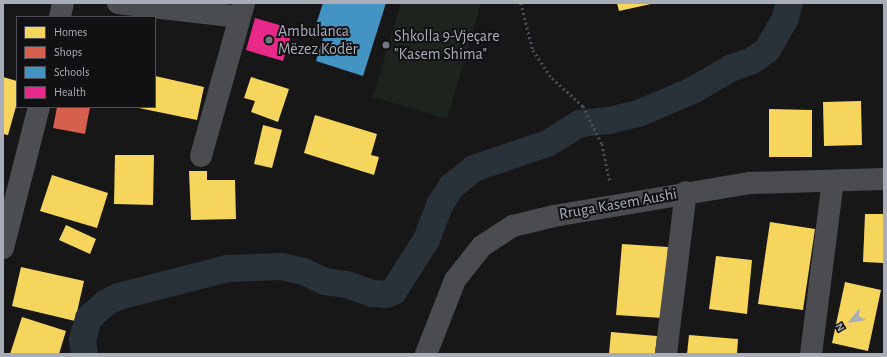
<!DOCTYPE html>
<meta charset="utf-8">
<style>
body{margin:0}
#map{position:relative;width:887px;height:357px;overflow:hidden;background:#171717;font-family:"Alegreya Sans",sans-serif}
div>[style]{position:absolute}
.green>*{inset:0;background:#1d241e}
.homes>*{inset:0;background:#f6d55c}
.shops>*{inset:0;background:#d6604d}
.schools>*{inset:0;background:#4393c3}
.health>*{inset:0;background:#e7298a}
.canal>*{height:27px;margin:-13.5px;padding:0 13.5px;transform-origin:13.5px;border-radius:13.5px;background:#2a3239}
.path>*{height:2.5px;margin-top:-1.25px;transform-origin:0;background:repeating-linear-gradient(90deg,#4d4e52 0 2px,transparent 0 5px)}
.minor>*{height:22px;margin:-11px;padding:0 11px;transform-origin:11px;border-radius:11px;background:#4b4c50}
.major>*{height:22px;margin:-11px;padding:0 11px;transform-origin:11px;border-radius:11px;background:#4d4f52}
.dots>*{width:11px;height:11px;translate:-50% -50%;box-sizing:border-box;border:2px solid #111113;border-radius:50%}
span{translate:-50% -50%;white-space:nowrap;text-align:center;line-height:1.15;-webkit-text-stroke:4px #111113;paint-order:stroke}
.poi-label{font-size:16px;color:#a8adb8}
.left{translate:0 -50%;text-align:left}
.street-label{font-size:16px;color:#a8adb8}
.frame{position:absolute;inset:0;border:4px solid #a8adb8;pointer-events:none}
.legend{position:absolute;left:16px;top:16px;width:140px;height:92px;box-sizing:border-box;background:#111113;border:1px solid #4d4f55;margin:0;padding:5px 7px;list-style:none;font-size:12px;color:#a8adb8}
.legend li{display:flex;align-items:center;gap:8px;height:20px}
.legend b{width:20px;border:1px solid #4d4f55}
.north{position:absolute;left:831px;top:301px;width:40px;height:40px;-webkit-text-stroke:3px #111113;paint-order:stroke;rotate:240deg;font-size:11px;font-weight:700;line-height:16px;text-align:center;color:#a8adb8}
.north::after{content:'';display:block;margin:auto;width:14px;height:18px;background:#a8adb8;clip-path:polygon(50% 0,100% 100%,50% 72%,0 100%)}
</style>
<div id="map">
<div class="green">
<i style="clip-path:polygon(401px 3px,481px 3px,447px 119px,373px 97px)"></i>
</div>
<div class="homes">
<i style="clip-path:polygon(617px 3px,651px 3px,651px 4px,619px 11px)"></i>
<i style="clip-path:polygon(155px 76px,204px 87px,197px 120px,139px 108px,155px 107px)"></i>
<i style="clip-path:polygon(3px 77px,17px 81px,17px 103px,8px 135px,3px 134px)"></i>
<i style="clip-path:polygon(251px 77px,289px 89px,278px 122px,251px 112px,255px 101px,244px 98px)"></i>
<i style="clip-path:polygon(861px 101px,862px 145px,824px 146px,823px 102px)"></i>
<i style="clip-path:polygon(769px 109px,812px 110px,812px 157px,769px 157px)"></i>
<i style="clip-path:polygon(315px 115px,377px 134px,371px 155px,379px 157px,374px 175px,304px 153px)"></i>
<i style="clip-path:polygon(263px 125px,282px 130px,272px 168px,254px 164px)"></i>
<i style="clip-path:polygon(115px 155px,154px 155px,153px 205px,114px 204px)"></i>
<i style="clip-path:polygon(189px 171px,207px 171px,207px 180px,235px 180px,236px 219px,191px 220px)"></i>
<i style="clip-path:polygon(52px 175px,108px 193px,97px 228px,40px 211px)"></i>
<i style="clip-path:polygon(865px 214px,884px 214px,884px 263px,863px 262px)"></i>
<i style="clip-path:polygon(770px 222px,815px 229px,803px 310px,758px 304px)"></i>
<i style="clip-path:polygon(66px 225px,96px 239px,90px 254px,59px 240px)"></i>
<i style="clip-path:polygon(622px 244px,668px 247px,663px 318px,616px 315px)"></i>
<i style="clip-path:polygon(716px 256px,752px 260px,747px 314px,709px 309px)"></i>
<i style="clip-path:polygon(21px 267px,84px 281px,75px 321px,12px 306px)"></i>
<i style="clip-path:polygon(845px 282px,881px 290px,868px 351px,832px 343px)"></i>
<i style="clip-path:polygon(22px 317px,66px 331px,59px 354px,10px 354px)"></i>
<i style="clip-path:polygon(611px 332px,657px 336px,655px 354px,609px 354px)"></i>
<i style="clip-path:polygon(689px 335px,738px 339px,737px 354px,687px 354px)"></i>
</div>
<div class="shops">
<i style="clip-path:polygon(57px 107px,90px 107px,85px 134px,53px 128px)"></i>
</div>
<div class="schools">
<i style="clip-path:polygon(323px 3px,386px 3px,363px 76px,316px 61px,324px 35px,314px 31px)"></i>
</div>
<div class="health">
<i style="clip-path:polygon(255px 18px,293px 29px,283px 61px,246px 50px)"></i>
</div>
<div class="canal">
<i style="left:84px;top:354px;width:15px;rotate:-98deg"></i>
<i style="left:82px;top:339px;width:22px;rotate:-74deg"></i>
<i style="left:88px;top:318px;width:24px;rotate:-42deg"></i>
<i style="left:106px;top:302px;width:13px;rotate:-27deg"></i>
<i style="left:118px;top:296px;width:113px;rotate:-14.4deg"></i>
<i style="left:227px;top:268px;width:54px;rotate:-2.1deg"></i>
<i style="left:281px;top:266px;width:23px;rotate:13deg"></i>
<i style="left:303px;top:271px;width:23px;rotate:25deg"></i>
<i style="left:324px;top:281px;width:22px;rotate:8deg"></i>
<i style="left:346px;top:284px;width:28px;rotate:19deg"></i>
<i style="left:372px;top:293px;width:13px;rotate:4deg"></i>
<i style="left:385px;top:294px;width:9px;rotate:-21deg"></i>
<i style="left:393px;top:291px;width:62px;rotate:-57.6deg"></i>
<i style="left:426px;top:239px;width:39px;rotate:-69deg"></i>
<i style="left:440px;top:203px;width:20px;rotate:-57deg"></i>
<i style="left:451px;top:186px;width:28px;rotate:-39deg"></i>
<i style="left:473px;top:168px;width:78px;rotate:-18.7deg"></i>
<i style="left:547px;top:143px;width:38px;rotate:-32deg"></i>
<i style="left:579px;top:123px;width:30px;rotate:-6deg"></i>
<i style="left:609px;top:120px;width:30px;rotate:-14deg"></i>
<i style="left:638px;top:113px;width:59px;rotate:-23.1deg"></i>
<i style="left:692px;top:90px;width:46px;rotate:-29.9deg"></i>
<i style="left:732px;top:67px;width:21px;rotate:-19deg"></i>
<i style="left:752px;top:60px;width:19px;rotate:-36deg"></i>
<i style="left:767px;top:49px;width:34px;rotate:-60deg"></i>
<i style="left:784px;top:20px;width:18px;rotate:-74deg"></i>
</div>
<div class="path">
<i style="left:521px;top:3px;width:49px;rotate:75.7deg"></i>
<i style="left:533px;top:50px;width:34px;rotate:56deg"></i>
<i style="left:552px;top:78px;width:42px;rotate:42.1deg"></i>
<i style="left:583px;top:106px;width:42px;rotate:63.4deg"></i>
<i style="left:602px;top:144px;width:39px;rotate:78deg"></i>
</div>
<div class="minor">
<i style="left:118px;top:3px;width:122px;rotate:6.6deg"></i>
<i style="left:201px;top:156px;width:159px;rotate:-74.3deg"></i>
<i style="left:426px;top:354px;width:79px;rotate:-68.6deg"></i>
<i style="left:455px;top:280px;width:43px;rotate:-51.5deg"></i>
<i style="left:482px;top:246px;width:37px;rotate:-33deg"></i>
<i style="left:513px;top:226px;width:42px;rotate:-13.7deg"></i>
<i style="left:554px;top:216px;width:199px;rotate:-9.6deg"></i>
<i style="left:750px;top:183px;width:134px;rotate:-1.7deg"></i>
<i style="left:666px;top:354px;width:163px;rotate:-83deg"></i>
<i style="left:811px;top:354px;width:174px;rotate:-82.8deg"></i>
</div>
<div class="major">
<i style="left:60px;top:17px;width:14px;rotate:-78deg"></i>
<i style="left:3px;top:248px;width:146px;rotate:-75.7deg"></i>
</div>
<div class="dots">
<i style="left:269px;top:40px;background:#757880"></i>
<i style="left:386px;top:45px;background:#757880"></i>
</div>
<div class="poi-label">
<span class="left" style="left:278px;top:40px">Ambulanca<br>Mëzez Kodër</span>
<span class="left" style="left:394px;top:45px">Shkolla 9-Vjeçare<br>"Kasem Shima"</span>
</div>
<div class="street-label">
<span style="left:618px;top:204px;rotate:-10deg">Rruga Kasem Aushi</span>
</div>
<div class="frame"></div>
<ul class="legend">
<li><b style="height:11px;background:#f6d55c"></b>Homes</li>
<li><b style="height:11px;background:#d6604d"></b>Shops</li>
<li><b style="height:11px;background:#4393c3"></b>Schools</li>
<li><b style="height:11px;background:#e7298a"></b>Health</li>
</ul>
<div class="north">N</div>
</div>
